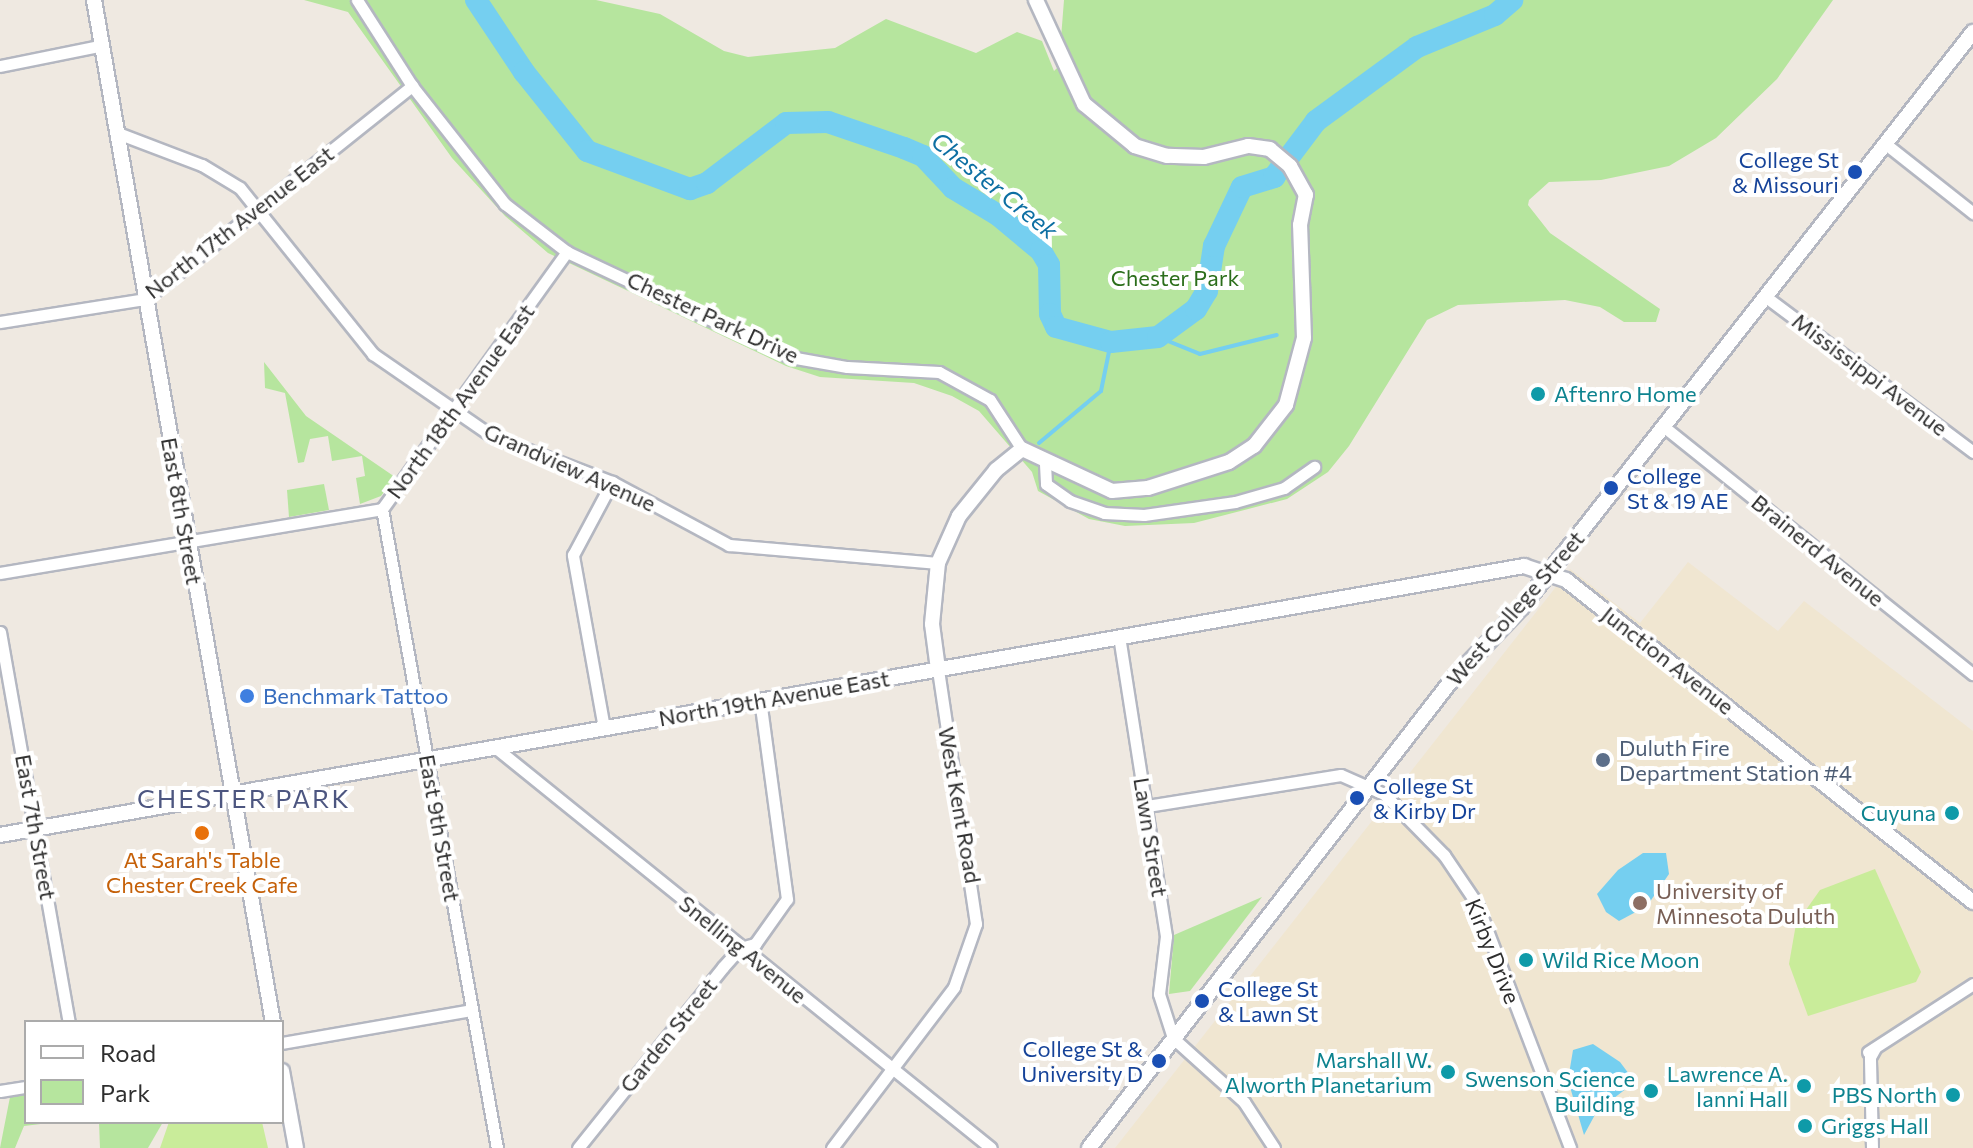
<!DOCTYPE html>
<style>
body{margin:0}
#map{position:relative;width:1973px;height:1148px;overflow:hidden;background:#efe9e1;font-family:Commissioner,sans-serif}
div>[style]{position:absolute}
.education>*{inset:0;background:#f0e6d1}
.green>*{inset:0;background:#b6e59e}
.pitch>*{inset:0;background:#c9ec9a}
.water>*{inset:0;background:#75cff0}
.stream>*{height:4px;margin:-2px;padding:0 2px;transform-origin:2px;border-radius:2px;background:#75cff0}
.river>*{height:22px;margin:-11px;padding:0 11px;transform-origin:11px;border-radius:11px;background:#75cff0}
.roads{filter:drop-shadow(2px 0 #b4b7c1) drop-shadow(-2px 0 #b4b7c1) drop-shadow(0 2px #b4b7c1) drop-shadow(0 -2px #b4b7c1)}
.minor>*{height:11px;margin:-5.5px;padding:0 5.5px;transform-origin:5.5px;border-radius:5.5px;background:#fff}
.tertiary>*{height:14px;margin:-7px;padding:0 7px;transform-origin:7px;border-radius:7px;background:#fff}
.dots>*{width:22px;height:22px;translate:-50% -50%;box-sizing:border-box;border:4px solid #fff;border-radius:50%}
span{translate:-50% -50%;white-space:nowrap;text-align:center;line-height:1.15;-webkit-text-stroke:8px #fff;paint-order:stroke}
.transit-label{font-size:22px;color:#164399}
.right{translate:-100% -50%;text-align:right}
.left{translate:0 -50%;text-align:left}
.street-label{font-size:22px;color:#2e2e2e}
.park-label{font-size:22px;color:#2c6e1b}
.culture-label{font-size:22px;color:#0d838f}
.shop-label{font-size:22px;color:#366cbe}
.service-label{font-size:22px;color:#4e5e75}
.food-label{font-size:22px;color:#c56008}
.education-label{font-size:22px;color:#785e54}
.water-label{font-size:24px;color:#0d6fa3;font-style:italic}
.quarter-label{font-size:26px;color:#4d5680;letter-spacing:2px}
.legend{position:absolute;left:24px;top:1020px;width:260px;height:104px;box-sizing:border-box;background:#fff;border:2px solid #ababab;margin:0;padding:10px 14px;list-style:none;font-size:24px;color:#2e2e2e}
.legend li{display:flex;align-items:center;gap:16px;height:40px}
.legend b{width:40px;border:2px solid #ababab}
</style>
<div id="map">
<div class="education">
<i style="clip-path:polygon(1688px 562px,1778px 631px,1804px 601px,1973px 731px,1973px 1148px,1115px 1148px,1570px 569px,1640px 623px)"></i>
</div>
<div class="green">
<i style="clip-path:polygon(304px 0,596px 0,660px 14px,724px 51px,748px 57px,835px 48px,886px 19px,976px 53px,1017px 32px,1042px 41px,1054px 71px,1069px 56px,1061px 38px,1064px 0,1833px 0,1777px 79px,1716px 138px,1669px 166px,1601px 180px,1549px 182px,1529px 200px,1528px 205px,1550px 233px,1660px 309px,1656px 322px,1624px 322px,1600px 307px,1565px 300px,1458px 305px,1427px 320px,1349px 446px,1328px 472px,1287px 499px,1194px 523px,1125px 526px,1089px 519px,1038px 491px,1032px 472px,979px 411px,952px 396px,914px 383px,820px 377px,786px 366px,548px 253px,505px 216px,452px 158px,348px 12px)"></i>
<i style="clip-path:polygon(264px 362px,306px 416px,395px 477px,381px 496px,360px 504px,356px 478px,365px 476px,362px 456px,332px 461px,328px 436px,310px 439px,304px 462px,298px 463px,285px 393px,265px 388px)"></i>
<i style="clip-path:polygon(324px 484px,329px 510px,289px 517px,287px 490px)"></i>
<i style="clip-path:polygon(1262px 897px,1190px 991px,1169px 994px,1174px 935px)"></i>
<i style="clip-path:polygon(26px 1093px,26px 1122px,57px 1122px,24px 1126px,15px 1148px,0 1148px,10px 1097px)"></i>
<i style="clip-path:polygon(99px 1122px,163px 1122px,148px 1148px,100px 1148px)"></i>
</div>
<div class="pitch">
<i style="clip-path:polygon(1875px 869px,1921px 972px,1916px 982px,1808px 1016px,1789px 964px,1796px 924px,1820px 890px)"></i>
<i style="clip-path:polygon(169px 1122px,262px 1122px,268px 1148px,160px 1148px)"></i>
</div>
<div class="water">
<i style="clip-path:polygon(1643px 853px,1666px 853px,1669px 874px,1647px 906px,1619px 921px,1606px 912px,1597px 894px,1618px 870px)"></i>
<i style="clip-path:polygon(1593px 1044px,1620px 1062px,1635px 1082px,1597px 1111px,1584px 1135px,1568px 1080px,1573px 1050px)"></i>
</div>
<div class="stream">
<i style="left:1158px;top:337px;width:45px;rotate:22deg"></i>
<i style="left:1200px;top:354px;width:79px;rotate:-13.9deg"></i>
<i style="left:1039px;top:443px;width:81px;rotate:-40deg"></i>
<i style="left:1101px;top:391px;width:50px;rotate:-78.5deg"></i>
</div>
<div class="river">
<i style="left:476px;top:0;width:87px;rotate:56.3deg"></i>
<i style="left:524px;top:72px;width:101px;rotate:51.4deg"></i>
<i style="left:587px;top:151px;width:110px;rotate:20.3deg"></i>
<i style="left:690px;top:189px;width:18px;rotate:-19deg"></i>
<i style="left:707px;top:183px;width:99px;rotate:-37.2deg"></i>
<i style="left:786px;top:123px;width:42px;rotate:-1.4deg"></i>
<i style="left:828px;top:122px;width:80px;rotate:18.9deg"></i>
<i style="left:904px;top:148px;width:21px;rotate:23deg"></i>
<i style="left:923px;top:156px;width:44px;rotate:46.8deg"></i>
<i style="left:953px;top:188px;width:52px;rotate:31deg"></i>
<i style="left:998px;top:215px;width:56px;rotate:39.9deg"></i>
<i style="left:1041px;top:251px;width:16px;rotate:60deg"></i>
<i style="left:1049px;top:265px;width:49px;rotate:88.8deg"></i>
<i style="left:1050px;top:314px;width:14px;rotate:65deg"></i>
<i style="left:1056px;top:327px;width:57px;rotate:15.3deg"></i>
<i style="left:1111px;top:342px;width:47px;rotate:-6.1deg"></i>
<i style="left:1158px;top:337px;width:47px;rotate:-36.4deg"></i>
<i style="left:1196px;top:309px;width:21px;rotate:-59deg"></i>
<i style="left:1207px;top:291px;width:46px;rotate:-81.2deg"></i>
<i style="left:1214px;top:246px;width:65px;rotate:-64.6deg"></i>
<i style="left:1242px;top:187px;width:34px;rotate:-17deg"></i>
<i style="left:1274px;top:177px;width:70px;rotate:-53.1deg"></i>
<i style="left:1316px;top:121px;width:125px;rotate:-36.2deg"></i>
<i style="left:1417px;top:47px;width:84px;rotate:-22.3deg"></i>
<i style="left:1495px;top:15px;width:23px;rotate:-41deg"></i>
</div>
<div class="roads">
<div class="minor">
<i style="left:357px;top:0;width:102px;rotate:57.4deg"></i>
<i style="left:412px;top:86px;width:150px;rotate:51.8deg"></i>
<i style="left:505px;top:204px;width:78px;rotate:37.7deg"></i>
<i style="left:567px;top:252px;width:246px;rotate:25.2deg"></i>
<i style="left:790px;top:357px;width:58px;rotate:10deg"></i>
<i style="left:847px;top:367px;width:92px;rotate:3.1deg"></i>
<i style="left:939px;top:372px;width:58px;rotate:28.8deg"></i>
<i style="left:990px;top:400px;width:59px;rotate:56.9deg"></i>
<i style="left:0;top:66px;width:101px;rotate:-11.4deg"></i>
<i style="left:115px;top:132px;width:93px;rotate:20.8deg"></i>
<i style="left:202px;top:165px;width:44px;rotate:31.2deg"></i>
<i style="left:240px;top:188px;width:213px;rotate:51.3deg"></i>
<i style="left:373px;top:354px;width:145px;rotate:34.6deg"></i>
<i style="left:492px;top:436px;width:129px;rotate:21deg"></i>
<i style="left:612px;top:482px;width:133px;rotate:28.3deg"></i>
<i style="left:729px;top:545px;width:210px;rotate:4.9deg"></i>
<i style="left:1887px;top:145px;width:110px;rotate:38.3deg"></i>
<i style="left:1766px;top:297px;width:259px;rotate:36.8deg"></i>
<i style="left:0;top:322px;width:147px;rotate:-9deg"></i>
<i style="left:145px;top:299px;width:342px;rotate:-38.6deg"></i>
<i style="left:1663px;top:426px;width:397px;rotate:38.7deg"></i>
<i style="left:1045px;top:464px;width:20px;rotate:87deg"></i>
<i style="left:1046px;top:484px;width:29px;rotate:35deg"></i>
<i style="left:1070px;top:501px;width:36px;rotate:19deg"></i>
<i style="left:1104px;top:513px;width:40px;rotate:2.9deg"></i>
<i style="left:1144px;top:515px;width:92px;rotate:-8.1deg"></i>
<i style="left:1235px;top:502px;width:51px;rotate:-15.9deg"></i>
<i style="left:1284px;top:488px;width:37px;rotate:-35deg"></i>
<i style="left:382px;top:509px;width:649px;rotate:79.8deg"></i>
<i style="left:0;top:573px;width:387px;rotate:-9.5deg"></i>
<i style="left:382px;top:509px;width:317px;rotate:-54.3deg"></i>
<i style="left:0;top:632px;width:396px;rotate:80deg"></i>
<i style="left:1119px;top:636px;width:304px;rotate:81.1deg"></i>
<i style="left:1166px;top:936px;width:58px;rotate:96.9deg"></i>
<i style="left:1159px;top:994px;width:46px;rotate:72.3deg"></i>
<i style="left:1173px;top:1038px;width:96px;rotate:42deg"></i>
<i style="left:1244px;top:1102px;width:55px;rotate:56.9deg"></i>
<i style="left:604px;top:728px;width:176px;rotate:-100.2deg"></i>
<i style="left:573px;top:555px;width:83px;rotate:-61.9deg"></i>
<i style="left:496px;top:748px;width:636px;rotate:38.94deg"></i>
<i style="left:1147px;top:806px;width:196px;rotate:-9.1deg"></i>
<i style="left:1341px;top:775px;width:47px;rotate:23.8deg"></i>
<i style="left:1384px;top:794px;width:86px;rotate:45.5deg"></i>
<i style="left:1444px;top:855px;width:59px;rotate:56deg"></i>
<i style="left:1477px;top:904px;width:261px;rotate:69.1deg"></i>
<i style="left:282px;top:1043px;width:192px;rotate:-9.9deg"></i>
<i style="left:1868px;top:1052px;width:125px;rotate:-32.9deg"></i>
<i style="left:0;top:1091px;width:26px;rotate:-9deg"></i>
<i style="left:578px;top:1148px;width:232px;rotate:-51.3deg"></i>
<i style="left:723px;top:967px;width:25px;rotate:-48deg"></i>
<i style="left:740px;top:948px;width:16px;rotate:-15deg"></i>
<i style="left:755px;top:944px;width:55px;rotate:-54.6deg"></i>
<i style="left:787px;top:899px;width:201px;rotate:-97.7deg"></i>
<i style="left:832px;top:1148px;width:202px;rotate:-52.8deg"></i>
<i style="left:954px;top:987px;width:67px;rotate:-70.8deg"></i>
<i style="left:976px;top:924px;width:258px;rotate:-98.5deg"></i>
<i style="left:1872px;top:1148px;width:91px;rotate:-91.3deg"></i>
<i style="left:1870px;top:1057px;width:10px;rotate:-61deg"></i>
</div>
<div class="tertiary">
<i style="left:94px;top:0;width:1038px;rotate:80.07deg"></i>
<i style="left:938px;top:669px;width:45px;rotate:-97.6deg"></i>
<i style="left:932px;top:624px;width:61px;rotate:-84.4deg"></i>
<i style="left:938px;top:563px;width:51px;rotate:-65.9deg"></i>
<i style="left:959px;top:516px;width:59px;rotate:-51.2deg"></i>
<i style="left:996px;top:470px;width:33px;rotate:-39deg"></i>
<i style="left:1022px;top:449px;width:99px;rotate:25deg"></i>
<i style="left:1112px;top:491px;width:36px;rotate:-5deg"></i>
<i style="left:1148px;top:488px;width:85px;rotate:-17.8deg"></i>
<i style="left:1229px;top:462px;width:30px;rotate:-33deg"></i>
<i style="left:1254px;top:446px;width:52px;rotate:-52deg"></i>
<i style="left:1286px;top:405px;width:69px;rotate:-75deg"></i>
<i style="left:1304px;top:338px;width:113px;rotate:-92deg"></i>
<i style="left:1300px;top:225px;width:31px;rotate:-79deg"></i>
<i style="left:1306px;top:195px;width:33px;rotate:-119deg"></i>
<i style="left:1290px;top:166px;width:26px;rotate:-140deg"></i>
<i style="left:1270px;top:149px;width:22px;rotate:-172deg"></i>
<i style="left:1248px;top:146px;width:45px;rotate:166deg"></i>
<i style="left:1204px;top:157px;width:37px;rotate:-178deg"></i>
<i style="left:1167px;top:156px;width:34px;rotate:-163deg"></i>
<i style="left:1135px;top:146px;width:66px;rotate:-140.5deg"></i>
<i style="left:1084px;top:104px;width:115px;rotate:-114.8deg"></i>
<i style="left:0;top:835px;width:1548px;rotate:-10.01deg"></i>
<i style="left:1524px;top:566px;width:44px;rotate:18.4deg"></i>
<i style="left:1566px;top:580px;width:519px;rotate:38.35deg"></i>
<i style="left:282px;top:1071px;width:78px;rotate:79.7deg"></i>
<i style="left:1089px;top:1148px;width:591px;rotate:-52.22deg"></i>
<i style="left:1451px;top:681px;width:103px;rotate:-46.2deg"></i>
<i style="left:1522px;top:607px;width:731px;rotate:-51.89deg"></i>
</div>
</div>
<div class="dots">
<i style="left:1855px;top:172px;background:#1a4fb4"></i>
<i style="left:1538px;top:394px;background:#0f9aa8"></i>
<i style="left:1611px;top:488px;background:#1a4fb4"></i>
<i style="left:247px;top:696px;background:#3f7fe0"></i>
<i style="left:1603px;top:760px;background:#5c6f8a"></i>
<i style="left:1357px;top:798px;background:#1a4fb4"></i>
<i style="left:1952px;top:813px;background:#0f9aa8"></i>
<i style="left:202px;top:833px;background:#e8710a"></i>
<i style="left:1640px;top:903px;background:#8d6e63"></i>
<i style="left:1526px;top:960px;background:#0f9aa8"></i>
<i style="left:1202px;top:1001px;background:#1a4fb4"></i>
<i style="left:1159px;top:1061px;background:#1a4fb4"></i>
<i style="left:1448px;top:1072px;background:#0f9aa8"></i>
<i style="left:1804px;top:1086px;background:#0f9aa8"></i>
<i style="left:1651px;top:1091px;background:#0f9aa8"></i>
<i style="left:1953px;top:1095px;background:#0f9aa8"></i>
<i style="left:1805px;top:1126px;background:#0f9aa8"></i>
</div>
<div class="transit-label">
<span class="right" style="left:1839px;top:172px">College St<br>&amp; Missouri</span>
<span class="left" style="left:1627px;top:488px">College<br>St &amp; 19 AE</span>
<span class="left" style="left:1373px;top:798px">College St<br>&amp; Kirby Dr</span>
<span class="left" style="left:1218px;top:1001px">College St<br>&amp; Lawn St</span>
<span class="right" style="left:1143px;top:1061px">College St &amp;<br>University D</span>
</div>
<div class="street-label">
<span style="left:239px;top:222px;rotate:-38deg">North 17th Avenue East</span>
<span style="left:713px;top:317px;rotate:25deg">Chester Park Drive</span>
<span style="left:1870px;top:374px;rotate:37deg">Mississippi Avenue</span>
<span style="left:460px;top:401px;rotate:-54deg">North 18th Avenue East</span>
<span style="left:570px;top:467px;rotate:24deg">Grandview Avenue</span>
<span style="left:182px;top:511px;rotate:80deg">East 8th Street</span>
<span style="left:1818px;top:550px;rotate:39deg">Brainerd Avenue</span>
<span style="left:1515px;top:608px;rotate:-49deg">West College Street</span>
<span style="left:1668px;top:660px;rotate:38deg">Junction Avenue</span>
<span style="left:774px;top:698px;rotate:-10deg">North 19th Avenue East</span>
<span style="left:960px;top:805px;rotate:80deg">West Kent Road</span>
<span style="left:36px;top:827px;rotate:80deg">East 7th Street</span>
<span style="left:440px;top:828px;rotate:80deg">East 9th Street</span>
<span style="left:1151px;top:837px;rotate:81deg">Lawn Street</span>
<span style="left:743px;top:949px;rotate:39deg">Snelling Avenue</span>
<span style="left:1493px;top:951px;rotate:68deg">Kirby Drive</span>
<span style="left:668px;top:1035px;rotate:-51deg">Garden Street</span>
</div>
<div class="park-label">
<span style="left:1175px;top:278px">Chester Park</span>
</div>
<div class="culture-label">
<span class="left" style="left:1554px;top:394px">Aftenro Home</span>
<span class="right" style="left:1936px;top:813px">Cuyuna</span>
<span class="left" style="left:1542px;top:960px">Wild Rice Moon</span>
<span class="right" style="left:1432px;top:1072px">Marshall W.<br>Alworth Planetarium</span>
<span class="right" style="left:1788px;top:1086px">Lawrence A.<br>Ianni Hall</span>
<span class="right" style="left:1635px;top:1091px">Swenson Science<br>Building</span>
<span class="right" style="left:1937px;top:1095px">PBS North</span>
<span class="left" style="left:1821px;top:1126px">Griggs Hall</span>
</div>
<div class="shop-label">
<span class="left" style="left:263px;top:696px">Benchmark Tattoo</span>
</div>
<div class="service-label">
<span class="left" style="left:1619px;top:760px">Duluth Fire<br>Department Station #4</span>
</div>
<div class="food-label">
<span style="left:202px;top:872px">At Sarah's Table<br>Chester Creek Cafe</span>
</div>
<div class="education-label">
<span class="left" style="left:1656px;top:903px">University of<br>Minnesota Duluth</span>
</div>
<div class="water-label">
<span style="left:995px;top:185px;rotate:39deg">Chester Creek</span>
</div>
<div class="quarter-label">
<span style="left:244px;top:798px">CHESTER PARK</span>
</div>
<ul class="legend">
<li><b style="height:10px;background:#fff"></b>Road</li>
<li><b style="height:22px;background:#b6e59e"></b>Park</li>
</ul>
</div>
